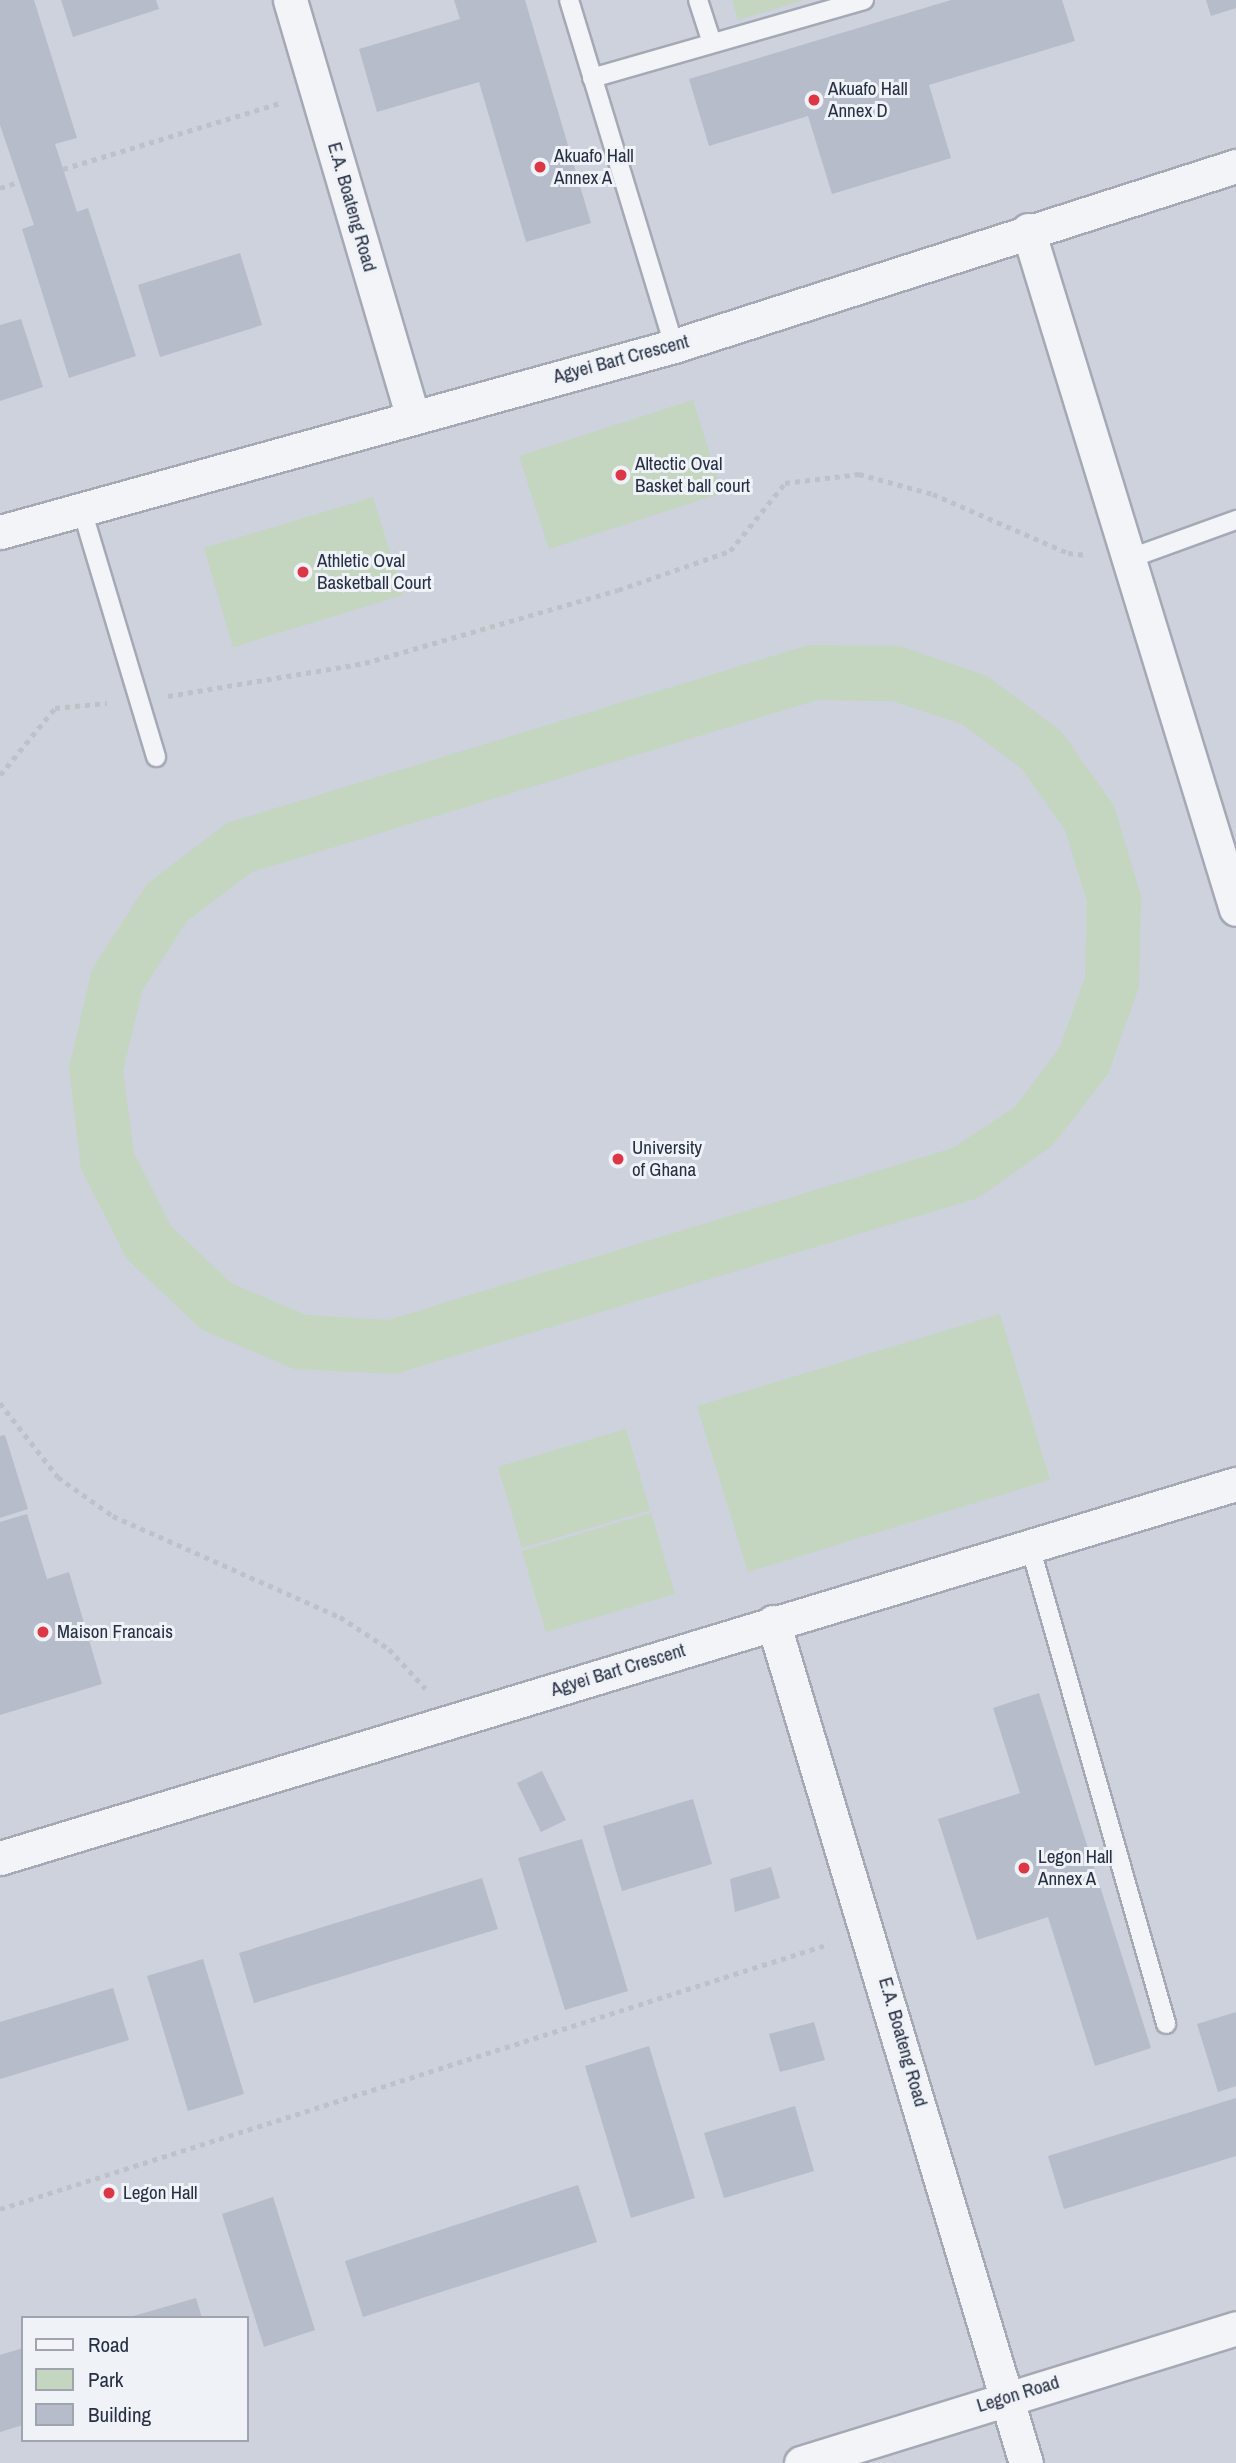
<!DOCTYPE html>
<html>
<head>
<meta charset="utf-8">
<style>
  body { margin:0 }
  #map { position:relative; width:1236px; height:2463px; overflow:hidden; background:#dfe3ea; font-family:"Archivo Narrow",sans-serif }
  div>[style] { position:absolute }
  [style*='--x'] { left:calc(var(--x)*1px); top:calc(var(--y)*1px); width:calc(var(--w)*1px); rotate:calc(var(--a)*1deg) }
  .built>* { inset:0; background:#cdd2dd }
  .green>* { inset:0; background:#c4d5c0 }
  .building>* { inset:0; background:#b6bcc9 }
  .path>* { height:4.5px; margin-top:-2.25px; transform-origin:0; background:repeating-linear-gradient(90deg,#bec1c9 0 5px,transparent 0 10px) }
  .roads { filter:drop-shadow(2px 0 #a4a9b5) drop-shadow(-2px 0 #a4a9b5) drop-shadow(0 2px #a4a9b5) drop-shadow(0 -2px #a4a9b5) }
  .lane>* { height:18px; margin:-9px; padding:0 9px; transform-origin:9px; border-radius:9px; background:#f3f4f8 }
  .street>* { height:33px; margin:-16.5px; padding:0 16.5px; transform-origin:16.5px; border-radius:16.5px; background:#f3f4f8 }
  .dots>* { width:19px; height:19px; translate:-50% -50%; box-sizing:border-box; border:4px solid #eff2f7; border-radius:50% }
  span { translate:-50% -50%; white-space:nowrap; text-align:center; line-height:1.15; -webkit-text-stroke:6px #eff2f7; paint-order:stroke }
  .poi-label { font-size:19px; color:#262f44 }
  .left { translate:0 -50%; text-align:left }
  .street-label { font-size:19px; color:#262f44 }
  .legend { position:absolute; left:21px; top:2316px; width:228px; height:126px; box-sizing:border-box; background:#eff2f7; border:2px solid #9fa4af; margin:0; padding:9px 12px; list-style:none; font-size:21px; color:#262f44 }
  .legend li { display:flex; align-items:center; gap:14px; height:35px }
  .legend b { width:35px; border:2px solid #9fa4af }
</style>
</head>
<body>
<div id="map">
  <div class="built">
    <i style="clip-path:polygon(evenodd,0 0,1236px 0,1236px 2463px,0 2463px,0 0,23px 2318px,247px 2318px,247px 2440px,23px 2440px,23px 2318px)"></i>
  </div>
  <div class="green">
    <i style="clip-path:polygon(732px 0,804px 0,738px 20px)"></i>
    <i style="clip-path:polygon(693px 400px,722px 493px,549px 549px,519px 456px)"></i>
    <i style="clip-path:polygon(373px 497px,403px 595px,233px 647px,204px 548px)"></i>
    <i style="clip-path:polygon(evenodd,809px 645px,900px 646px,987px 676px,1061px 731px,1114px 806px,1141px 895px,1139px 987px,1108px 1074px,1052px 1146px,978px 1198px,395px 1374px,294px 1369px,201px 1329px,127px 1259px,81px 1169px,69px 1068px,92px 969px,147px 884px,227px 823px,809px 645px,817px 700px,892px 701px,962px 724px,1022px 769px,1065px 830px,1087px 902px,1085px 977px,1060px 1047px,1015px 1107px,953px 1148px,388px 1320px,306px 1315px,231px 1283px,171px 1226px,134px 1153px,123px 1071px,142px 991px,187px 921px,252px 872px,817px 700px)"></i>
    <i style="clip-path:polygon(1000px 1314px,1050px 1480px,748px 1572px,697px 1406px)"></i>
    <i style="clip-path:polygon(626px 1429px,650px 1510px,522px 1548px,498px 1467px)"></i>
    <i style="clip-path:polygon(651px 1513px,675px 1594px,546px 1632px,522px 1551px)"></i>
  </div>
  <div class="building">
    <i style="clip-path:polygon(0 0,34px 0,77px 138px,55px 144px,77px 212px,88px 208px,136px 356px,69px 378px,22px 229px,34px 225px,0 125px)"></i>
    <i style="clip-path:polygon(61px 0,156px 0,159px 9px,73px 37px)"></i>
    <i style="clip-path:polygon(454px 0,525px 0,591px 223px,526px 242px,479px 82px,377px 112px,359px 49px,460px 19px)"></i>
    <i style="clip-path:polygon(951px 0,1062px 0,1075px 41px,929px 85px,951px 158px,832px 194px,808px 116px,709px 146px,689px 79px)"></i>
    <i style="clip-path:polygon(1206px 0,1236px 0,1236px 8px,1211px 16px)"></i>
    <i style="clip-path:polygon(240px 253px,262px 325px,160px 357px,138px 285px)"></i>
    <i style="clip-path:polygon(21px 319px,43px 387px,0 401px,0 325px)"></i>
    <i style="clip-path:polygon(5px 1435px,28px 1509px,0 1518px,0 1436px)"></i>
    <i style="clip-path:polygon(27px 1514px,47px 1579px,69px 1572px,102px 1684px,0 1715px,0 1522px)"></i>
    <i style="clip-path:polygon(1039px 1693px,1151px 2048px,1095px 2066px,1048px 1917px,977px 1940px,938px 1819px,1020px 1793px,993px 1708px)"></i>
    <i style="clip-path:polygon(542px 1771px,566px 1820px,541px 1832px,517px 1783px)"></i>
    <i style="clip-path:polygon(693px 1799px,712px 1864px,622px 1891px,603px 1826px)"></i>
    <i style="clip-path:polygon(582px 1839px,628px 1991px,565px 2010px,518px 1858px)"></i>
    <i style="clip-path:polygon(771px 1867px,780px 1898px,735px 1912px,730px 1879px)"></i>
    <i style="clip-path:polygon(482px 1878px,498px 1929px,254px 2003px,239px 1953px)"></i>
    <i style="clip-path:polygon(203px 1959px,244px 2094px,188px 2111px,147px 1976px)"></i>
    <i style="clip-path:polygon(113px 1988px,129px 2040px,0 2079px,0 2022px)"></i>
    <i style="clip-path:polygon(1236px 2012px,1236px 2086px,1218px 2092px,1197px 2024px)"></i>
    <i style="clip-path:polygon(814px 2022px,825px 2060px,780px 2072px,769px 2034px)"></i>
    <i style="clip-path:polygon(649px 2046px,695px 2198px,631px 2218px,585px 2066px)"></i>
    <i style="clip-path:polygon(1236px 2098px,1236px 2156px,1064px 2209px,1048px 2156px)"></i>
    <i style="clip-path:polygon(795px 2106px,814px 2171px,724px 2198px,704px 2133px)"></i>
    <i style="clip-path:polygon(578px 2185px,597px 2242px,363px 2317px,345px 2261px)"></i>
    <i style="clip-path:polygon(273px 2197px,315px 2330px,264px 2347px,222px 2214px)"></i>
    <i style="clip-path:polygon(196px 2298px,202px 2318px,130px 2318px,130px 2317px)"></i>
    <i style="clip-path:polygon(23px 2348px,23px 2425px,0 2432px,0 2355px)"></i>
  </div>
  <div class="path">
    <i style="--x:63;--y:169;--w:227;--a:-16.9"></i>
    <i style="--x:0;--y:188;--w:19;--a:-18"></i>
    <i style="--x:168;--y:696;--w:200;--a:-9.5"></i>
    <i style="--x:365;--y:663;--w:263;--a:-16.1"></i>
    <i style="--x:618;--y:590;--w:119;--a:-19.2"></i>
    <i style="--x:730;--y:551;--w:87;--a:-51"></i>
    <i style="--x:785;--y:483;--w:75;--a:-6.9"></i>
    <i style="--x:859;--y:474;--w:77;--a:15.1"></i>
    <i style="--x:933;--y:494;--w:147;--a:23.6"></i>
    <i style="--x:1068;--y:553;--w:20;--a:6"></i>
    <i style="--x:0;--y:775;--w:87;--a:-50.6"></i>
    <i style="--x:55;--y:708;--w:52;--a:-5.5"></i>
    <i style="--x:0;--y:1403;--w:94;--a:51.9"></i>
    <i style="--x:58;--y:1477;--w:67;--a:35.3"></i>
    <i style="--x:113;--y:1516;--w:248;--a:24"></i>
    <i style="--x:340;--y:1617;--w:59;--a:33.1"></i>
    <i style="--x:389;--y:1649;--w:54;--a:47.2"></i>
    <i style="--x:0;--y:2209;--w:870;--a:-17.73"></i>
  </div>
  <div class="roads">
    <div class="lane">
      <i style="--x:569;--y:0;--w:362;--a:73.1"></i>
      <i style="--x:698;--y:0;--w:45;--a:72"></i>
      <i style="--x:592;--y:78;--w:283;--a:-16"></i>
      <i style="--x:82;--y:510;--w:258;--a:73.3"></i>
      <i style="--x:1131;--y:558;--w:112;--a:-19.9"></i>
      <i style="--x:1030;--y:1546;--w:497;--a:74.1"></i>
    </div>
    <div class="street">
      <i style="--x:290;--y:0;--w:432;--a:73.6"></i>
      <i style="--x:1028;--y:230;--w:710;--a:72.97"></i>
      <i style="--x:0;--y:532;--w:699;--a:-15.43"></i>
      <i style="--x:674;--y:346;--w:590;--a:-17.76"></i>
      <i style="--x:773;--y:1622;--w:878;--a:73.26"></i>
      <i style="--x:0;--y:1858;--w:1291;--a:-16.84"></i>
      <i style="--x:801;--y:2463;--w:455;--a:-17.2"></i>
    </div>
  </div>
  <div class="dots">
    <i style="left:814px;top:100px;background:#dd3645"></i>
    <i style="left:540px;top:167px;background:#dd3645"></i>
    <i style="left:621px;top:475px;background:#dd3645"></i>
    <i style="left:303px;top:572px;background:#dd3645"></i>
    <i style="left:618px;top:1159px;background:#dd3645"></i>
    <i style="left:43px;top:1632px;background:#dd3645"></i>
    <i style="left:1024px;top:1868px;background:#dd3645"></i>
    <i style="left:109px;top:2193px;background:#dd3645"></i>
  </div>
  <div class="poi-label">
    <span class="left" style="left:828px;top:100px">Akuafo Hall<br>Annex D</span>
    <span class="left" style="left:554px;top:167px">Akuafo Hall<br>Annex A</span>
    <span class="left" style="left:635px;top:475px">Altectic Oval<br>Basket ball court</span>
    <span class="left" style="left:317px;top:572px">Athletic Oval<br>Basketball Court</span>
    <span class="left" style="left:632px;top:1159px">University<br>of Ghana</span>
    <span class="left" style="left:57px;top:1632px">Maison Francais</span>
    <span class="left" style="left:1038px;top:1868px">Legon Hall<br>Annex A</span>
    <span class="left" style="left:123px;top:2193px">Legon Hall</span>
  </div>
  <div class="street-label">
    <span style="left:352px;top:207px;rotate:74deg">E.A. Boateng Road</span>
    <span style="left:621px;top:359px;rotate:-15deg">Agyei Bart Crescent</span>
    <span style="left:618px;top:1670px;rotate:-17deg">Agyei Bart Crescent</span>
    <span style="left:903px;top:2042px;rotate:74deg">E.A. Boateng Road</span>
    <span style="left:1018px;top:2394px;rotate:-17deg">Legon Road</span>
  </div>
  <ul class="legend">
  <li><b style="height:9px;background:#f3f4f8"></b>Road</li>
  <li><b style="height:19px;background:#c4d5c0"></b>Park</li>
  <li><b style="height:19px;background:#b6bcc9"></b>Building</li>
  </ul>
</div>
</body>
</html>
